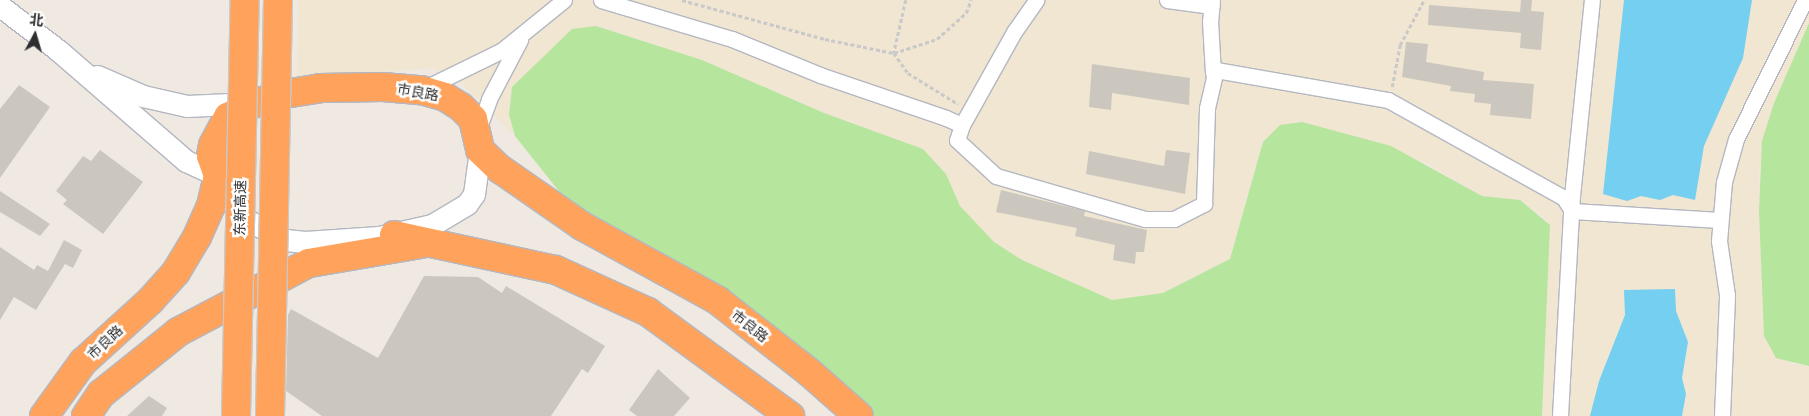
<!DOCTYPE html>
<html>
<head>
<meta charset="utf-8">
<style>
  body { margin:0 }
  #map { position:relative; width:1809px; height:416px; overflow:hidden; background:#efe9e1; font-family:"Archivo Narrow","Noto Sans SC",sans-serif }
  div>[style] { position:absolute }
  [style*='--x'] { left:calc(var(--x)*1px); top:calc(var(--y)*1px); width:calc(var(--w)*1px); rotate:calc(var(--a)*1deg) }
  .education>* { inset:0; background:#f0e6d1 }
  .green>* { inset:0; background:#b6e59e }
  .water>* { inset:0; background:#75cff0 }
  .building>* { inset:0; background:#cbc7bf }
  .path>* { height:2.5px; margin-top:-1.25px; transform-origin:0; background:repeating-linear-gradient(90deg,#c9c9c9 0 4px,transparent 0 6.5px) }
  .roads { filter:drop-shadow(1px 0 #b4b7c1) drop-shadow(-1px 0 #b4b7c1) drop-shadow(0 1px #b4b7c1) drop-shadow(0 -1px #b4b7c1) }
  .street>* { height:15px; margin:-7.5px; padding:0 7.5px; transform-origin:7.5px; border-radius:7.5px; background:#fff }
  .secondary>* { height:21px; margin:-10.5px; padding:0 10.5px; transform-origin:10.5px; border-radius:10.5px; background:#fff }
  .highway>* { height:28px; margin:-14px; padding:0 14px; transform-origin:14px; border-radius:14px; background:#ffa35c }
  .bridges { filter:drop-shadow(1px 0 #c9c9c9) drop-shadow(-1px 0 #c9c9c9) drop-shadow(0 1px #c9c9c9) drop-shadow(0 -1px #c9c9c9) }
  .highway-bridge>* { height:28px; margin:-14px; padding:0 14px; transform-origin:14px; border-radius:14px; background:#ffa35c }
  span { translate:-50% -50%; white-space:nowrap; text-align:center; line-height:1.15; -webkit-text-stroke:5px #fff; paint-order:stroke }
  .street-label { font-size:14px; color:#2e2e2e }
  .north { position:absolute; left:10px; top:10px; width:50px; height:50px; -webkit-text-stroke:4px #fff; paint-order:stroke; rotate:6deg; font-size:14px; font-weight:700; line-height:20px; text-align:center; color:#2e2e2e }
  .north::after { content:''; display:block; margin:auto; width:18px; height:22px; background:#2e2e2e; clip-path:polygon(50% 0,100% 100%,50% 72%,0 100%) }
</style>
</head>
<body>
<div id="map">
  <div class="education">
    <i style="clip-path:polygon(298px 0,1809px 0,1809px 23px,1774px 103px,1759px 172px,1759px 211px,1764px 336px,1793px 364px,1809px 366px,1809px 416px,1542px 416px,1550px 225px,1543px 216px,1520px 200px,1482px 196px,1424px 162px,1302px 122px,1263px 142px,1230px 259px,1163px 293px,1112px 300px,1022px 260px,994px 242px,960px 206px,946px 174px,923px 149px,824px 113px,702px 60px,597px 26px,509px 115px,515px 136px,455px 77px,431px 68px,297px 78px)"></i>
  </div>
  <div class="green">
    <i style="clip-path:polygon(1809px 23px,1809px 366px,1776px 358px,1764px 336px,1759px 211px,1762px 141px,1774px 103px)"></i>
    <i style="clip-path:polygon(596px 26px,702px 60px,824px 113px,923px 149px,946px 174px,960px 206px,994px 242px,1022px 260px,1112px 300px,1163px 293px,1230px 259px,1263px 142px,1280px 125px,1302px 122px,1391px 146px,1482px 196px,1520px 200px,1550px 225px,1542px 416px,859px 416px,589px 220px,562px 195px,515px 136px,509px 115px,512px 87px,572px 29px)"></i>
  </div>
  <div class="water">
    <i style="clip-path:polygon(1624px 0,1752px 0,1743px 58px,1704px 146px,1695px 200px,1673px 195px,1660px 200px,1641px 196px,1627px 201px,1603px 194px)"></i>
    <i style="clip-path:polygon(1675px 289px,1676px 311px,1688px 342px,1682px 378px,1686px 394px,1682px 416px,1590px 416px,1599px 381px,1625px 315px,1624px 290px)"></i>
  </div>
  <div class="building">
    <i style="clip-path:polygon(1521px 0,1532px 0,1531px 11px,1544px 12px,1541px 50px,1520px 48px,1521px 33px,1428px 25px,1429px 5px,1520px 12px)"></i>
    <i style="clip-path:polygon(1406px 42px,1428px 44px,1426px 62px,1484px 72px,1483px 80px,1534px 84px,1531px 119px,1490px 115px,1491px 104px,1474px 102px,1475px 94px,1450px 91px,1451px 86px,1402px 77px)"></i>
    <i style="clip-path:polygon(1092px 64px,1190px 78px,1189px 105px,1112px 93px,1111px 110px,1089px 107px)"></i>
    <i style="clip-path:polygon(19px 85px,50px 107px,0 178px,0 109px)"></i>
    <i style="clip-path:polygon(100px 150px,143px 182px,103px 234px,63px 204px,67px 200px,56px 191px,83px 156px,91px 161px)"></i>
    <i style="clip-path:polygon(1166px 150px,1190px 153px,1185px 194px,1086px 174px,1089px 151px,1164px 166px)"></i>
    <i style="clip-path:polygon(1001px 190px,1085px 211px,1084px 216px,1147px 230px,1144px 252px,1136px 252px,1135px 264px,1113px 260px,1115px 245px,1075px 236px,1077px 228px,996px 212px)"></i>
    <i style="clip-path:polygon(0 191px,50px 224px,40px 236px,0 212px)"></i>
    <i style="clip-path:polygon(64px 240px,82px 250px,73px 268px,65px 264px,36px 310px,14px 297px,0 320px,0 247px,34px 270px,37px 265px,48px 271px)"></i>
    <i style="clip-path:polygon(424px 276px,478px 277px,502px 293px,506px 286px,605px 346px,588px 373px,582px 369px,551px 416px,322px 416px,286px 391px,288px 315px,291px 309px,378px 358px)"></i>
    <i style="clip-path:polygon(658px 369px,690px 398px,674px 416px,637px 416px,629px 410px)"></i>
    <i style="clip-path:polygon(149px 396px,167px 408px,162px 416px,127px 416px)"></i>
  </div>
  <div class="path">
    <i style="--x:682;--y:0;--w:148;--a:15.3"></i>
    <i style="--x:825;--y:39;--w:70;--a:11.5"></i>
    <i style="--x:894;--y:53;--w:45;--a:-18"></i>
    <i style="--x:937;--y:39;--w:39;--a:-42"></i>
    <i style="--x:966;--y:13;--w:14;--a:-69"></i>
    <i style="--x:906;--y:0;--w:54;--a:102.8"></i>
    <i style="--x:894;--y:53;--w:24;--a:55"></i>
    <i style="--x:908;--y:73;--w:59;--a:31.8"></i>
    <i style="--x:1392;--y:87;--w:43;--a:-79.2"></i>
    <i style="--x:1400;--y:45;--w:51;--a:-61.9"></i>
  </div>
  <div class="roads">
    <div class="street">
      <i style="--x:601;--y:0;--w:137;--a:16.6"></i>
      <i style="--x:732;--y:39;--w:95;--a:22.2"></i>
      <i style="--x:820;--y:75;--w:133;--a:18.8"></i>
      <i style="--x:946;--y:118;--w:17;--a:24"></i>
      <i style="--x:962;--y:125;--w:16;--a:108"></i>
      <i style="--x:957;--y:140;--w:53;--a:42.7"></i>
      <i style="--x:996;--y:176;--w:155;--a:16.1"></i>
      <i style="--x:1145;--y:219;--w:29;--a:0"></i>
      <i style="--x:1174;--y:219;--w:34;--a:-27"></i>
      <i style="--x:1204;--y:204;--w:96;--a:-88.2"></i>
      <i style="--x:1207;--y:108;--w:39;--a:-77"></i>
      <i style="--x:1216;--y:70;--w:175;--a:9.9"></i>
      <i style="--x:1388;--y:100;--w:201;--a:29.1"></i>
      <i style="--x:1564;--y:198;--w:15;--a:58"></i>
      <i style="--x:1572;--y:211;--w:148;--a:3.5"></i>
      <i style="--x:1167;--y:0;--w:45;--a:7.6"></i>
      <i style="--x:1212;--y:0;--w:21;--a:95"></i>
      <i style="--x:1210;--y:21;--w:52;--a:86.7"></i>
      <i style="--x:423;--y:89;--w:87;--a:-26"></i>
      <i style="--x:501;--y:51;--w:81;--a:-39"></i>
      <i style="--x:962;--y:125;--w:107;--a:-60.8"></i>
      <i style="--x:1014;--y:32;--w:39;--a:-55"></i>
      <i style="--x:478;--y:130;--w:33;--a:-70"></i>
      <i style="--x:489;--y:99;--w:67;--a:-62.3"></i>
      <i style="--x:1560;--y:416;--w:220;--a:-86.9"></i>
      <i style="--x:1572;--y:196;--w:197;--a:-84.2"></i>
      <i style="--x:1722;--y:416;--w:121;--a:-87.6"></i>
      <i style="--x:1727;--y:295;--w:55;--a:-98.4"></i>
      <i style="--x:1719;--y:241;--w:59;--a:-85.2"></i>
      <i style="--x:1724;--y:182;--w:45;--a:-74.4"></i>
      <i style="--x:1736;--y:139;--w:155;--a:-63.6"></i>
    </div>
    <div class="secondary">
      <i style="--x:0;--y:6;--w:74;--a:37.3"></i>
      <i style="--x:59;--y:51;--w:168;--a:40.9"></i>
      <i style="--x:186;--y:161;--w:35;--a:25"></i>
      <i style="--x:218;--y:176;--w:27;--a:63"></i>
      <i style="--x:230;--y:200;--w:26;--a:50"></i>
      <i style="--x:247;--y:220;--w:44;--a:27.1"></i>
      <i style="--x:286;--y:240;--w:19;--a:6"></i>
      <i style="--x:305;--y:242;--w:74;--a:-3.9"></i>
      <i style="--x:379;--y:237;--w:54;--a:-12.8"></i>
      <i style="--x:432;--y:225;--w:41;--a:-31"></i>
      <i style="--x:467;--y:204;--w:12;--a:-55"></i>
      <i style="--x:474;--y:194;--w:44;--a:-82.2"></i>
      <i style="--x:97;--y:76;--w:50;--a:23.5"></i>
      <i style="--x:143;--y:96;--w:45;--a:12.8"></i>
      <i style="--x:187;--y:106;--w:64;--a:-2.7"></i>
    </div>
    <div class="highway">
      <i style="--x:394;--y:235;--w:166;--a:12.2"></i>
      <i style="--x:556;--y:270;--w:101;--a:24.5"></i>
      <i style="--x:648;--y:312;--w:176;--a:36.2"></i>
      <i style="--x:44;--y:416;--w:67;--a:-54.2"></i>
      <i style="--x:83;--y:362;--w:91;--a:-42.3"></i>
      <i style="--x:150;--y:301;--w:39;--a:-48"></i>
      <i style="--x:176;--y:272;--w:41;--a:-59"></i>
      <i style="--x:197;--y:237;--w:34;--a:-66"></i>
      <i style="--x:211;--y:206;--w:31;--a:-77"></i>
      <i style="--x:218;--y:176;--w:21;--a:-109"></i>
      <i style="--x:211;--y:156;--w:11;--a:-80"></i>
      <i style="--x:213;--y:145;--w:32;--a:-62"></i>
      <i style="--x:228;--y:117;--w:25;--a:-29"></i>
      <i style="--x:250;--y:105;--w:36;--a:-18"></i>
      <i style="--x:284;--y:94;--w:36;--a:-9"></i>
      <i style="--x:320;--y:88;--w:63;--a:-0.9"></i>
      <i style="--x:383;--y:87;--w:38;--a:5"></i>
      <i style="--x:421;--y:90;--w:25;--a:16"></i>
      <i style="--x:445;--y:97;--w:19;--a:32"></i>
      <i style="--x:461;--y:107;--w:17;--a:45"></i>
      <i style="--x:473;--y:119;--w:32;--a:77"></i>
      <i style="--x:480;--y:150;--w:28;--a:44"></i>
      <i style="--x:500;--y:169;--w:100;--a:34.8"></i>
      <i style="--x:582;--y:226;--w:154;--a:28.7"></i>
      <i style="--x:717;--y:300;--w:118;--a:38.1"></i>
      <i style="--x:810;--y:373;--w:65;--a:41.3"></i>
      <i style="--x:86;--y:416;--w:27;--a:-56"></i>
      <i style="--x:101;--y:394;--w:99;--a:-38.8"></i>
      <i style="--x:178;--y:332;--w:148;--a:-27.8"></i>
      <i style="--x:309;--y:263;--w:113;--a:-9.7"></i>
    </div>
  </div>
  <div class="bridges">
    <div class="highway-bridge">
      <i style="--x:236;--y:416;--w:416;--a:-88.8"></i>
      <i style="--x:270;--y:416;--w:416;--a:-88.9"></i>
    </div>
  </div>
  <div class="street-label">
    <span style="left:418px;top:92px;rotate:10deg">市良路</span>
    <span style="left:240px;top:208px;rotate:-89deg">东新高速</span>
    <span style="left:750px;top:326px;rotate:38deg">市良路</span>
    <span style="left:105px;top:342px;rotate:-43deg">市良路</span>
  </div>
  <div class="north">北</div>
</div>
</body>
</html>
